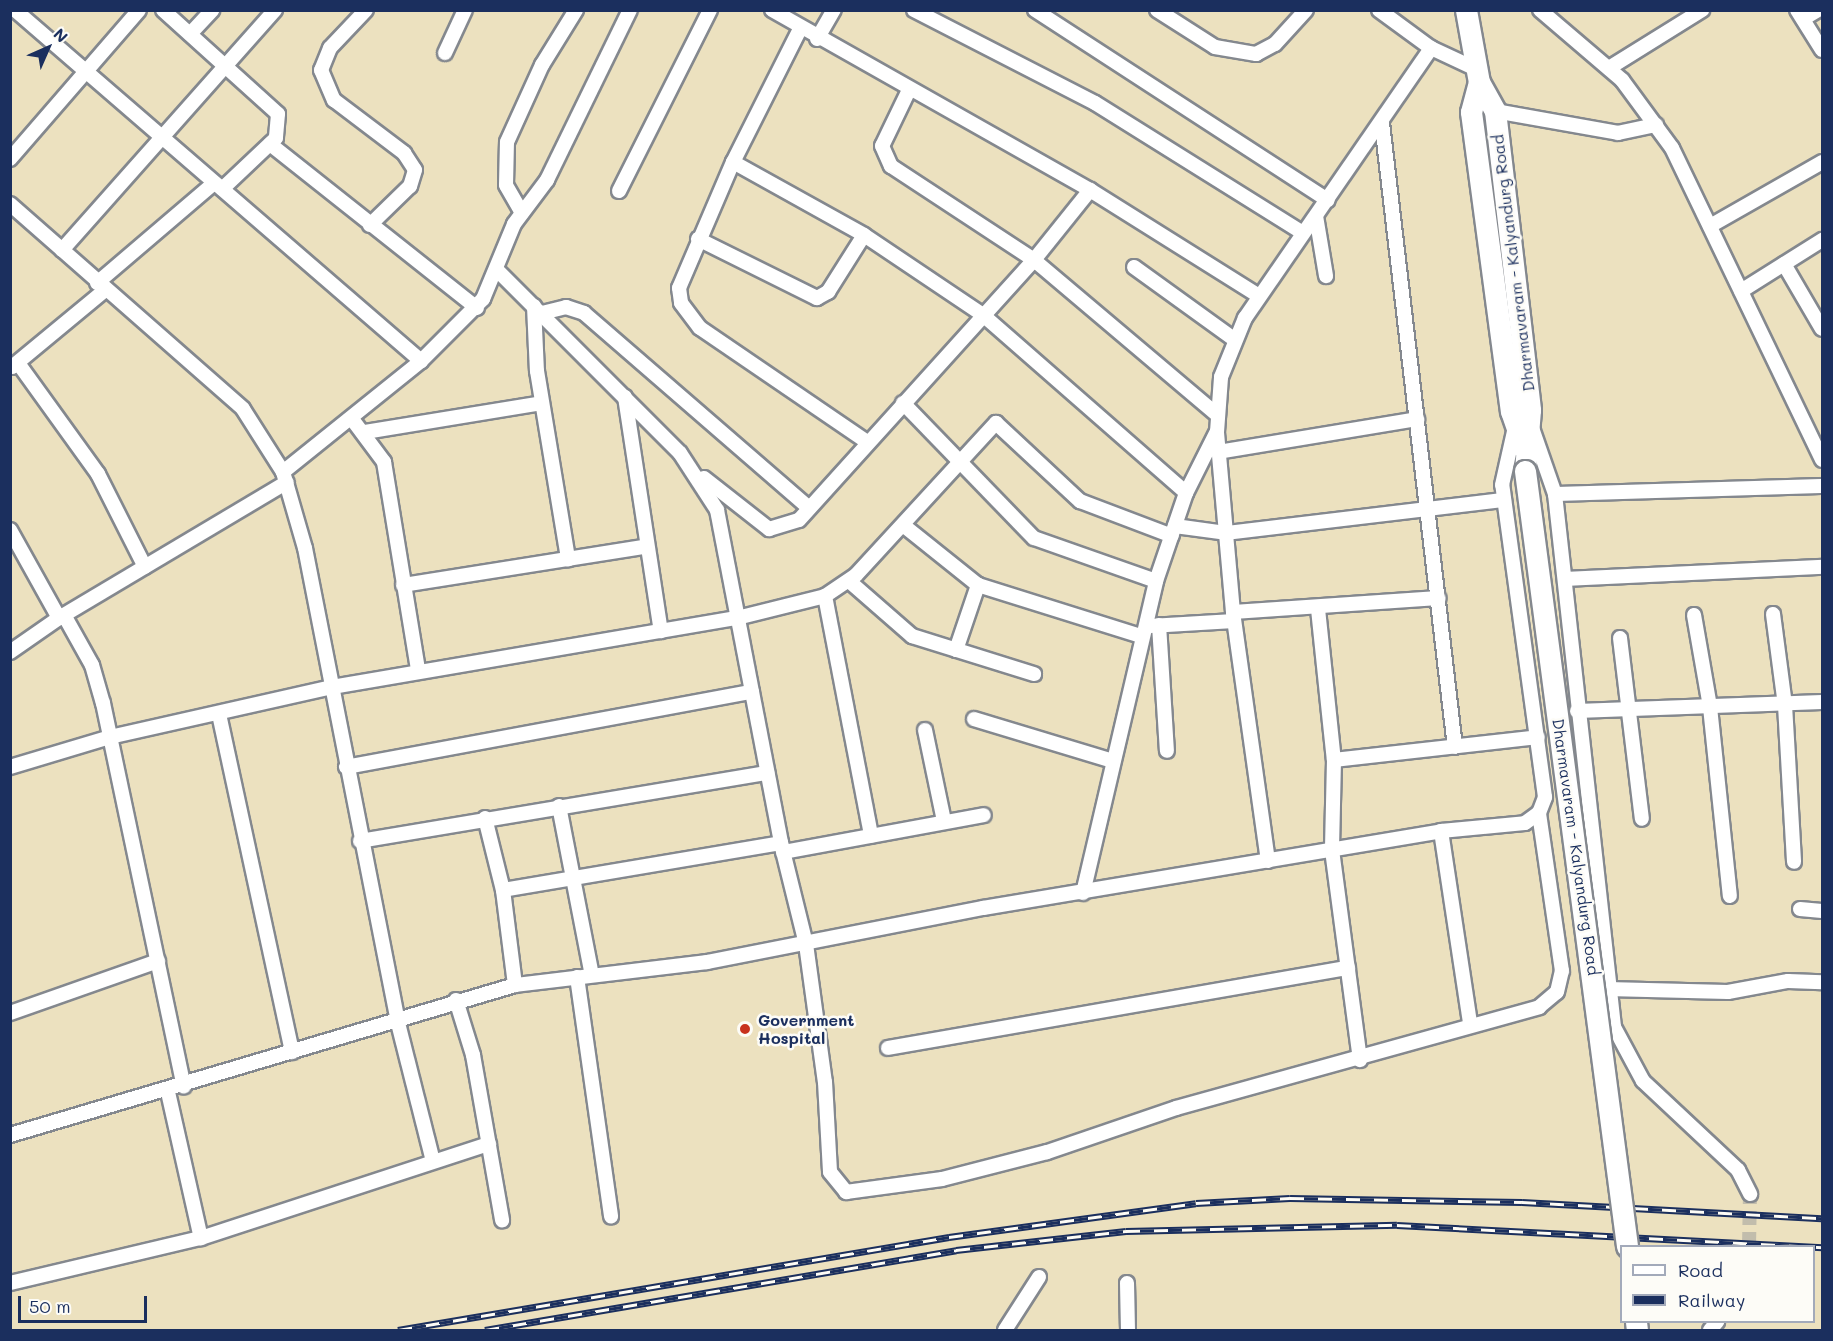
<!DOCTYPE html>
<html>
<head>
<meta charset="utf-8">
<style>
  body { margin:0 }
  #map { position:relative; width:1833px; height:1341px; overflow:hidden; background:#ece1bf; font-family:Mali,sans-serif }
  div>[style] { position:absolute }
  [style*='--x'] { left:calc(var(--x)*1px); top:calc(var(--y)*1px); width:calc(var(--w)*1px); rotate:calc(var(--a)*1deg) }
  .minor-tunnel>* { height:14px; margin-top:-7px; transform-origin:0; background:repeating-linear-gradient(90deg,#c2bdac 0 14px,transparent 0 21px) }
  .roads { filter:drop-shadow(2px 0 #84888e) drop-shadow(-2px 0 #84888e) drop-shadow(0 2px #84888e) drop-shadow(0 -2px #84888e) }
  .minor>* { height:14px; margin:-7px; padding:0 7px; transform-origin:7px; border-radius:7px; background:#fff }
  .primary>* { height:21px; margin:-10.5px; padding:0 10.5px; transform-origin:10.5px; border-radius:10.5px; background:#fff }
  .rail>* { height:7px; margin-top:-3.5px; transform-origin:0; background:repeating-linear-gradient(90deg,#fdfcf7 0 14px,#1b2f5e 0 28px); box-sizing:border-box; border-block:2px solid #1b2f5e }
  .bridges { filter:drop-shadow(2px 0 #84888e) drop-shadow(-2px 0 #84888e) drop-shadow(0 2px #84888e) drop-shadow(0 -2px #84888e) }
  .primary-bridge>* { height:21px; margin:-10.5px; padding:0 10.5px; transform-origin:10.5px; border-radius:10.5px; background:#fff }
  .dots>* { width:16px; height:16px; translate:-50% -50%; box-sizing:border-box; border:3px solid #fdfcf7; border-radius:50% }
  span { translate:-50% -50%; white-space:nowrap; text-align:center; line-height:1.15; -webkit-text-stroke:5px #fdfcf7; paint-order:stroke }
  .street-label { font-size:16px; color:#1b2f5e }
  .poi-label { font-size:16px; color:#1b2f5e; font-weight:700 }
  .left { translate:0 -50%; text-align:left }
  .frame { position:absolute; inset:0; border:12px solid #1b2f5e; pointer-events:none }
  .legend { position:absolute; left:1620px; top:1245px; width:195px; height:78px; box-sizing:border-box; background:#fdfcf7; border:2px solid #a3aaba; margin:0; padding:8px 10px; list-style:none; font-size:18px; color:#1b2f5e }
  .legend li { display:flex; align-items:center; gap:12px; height:30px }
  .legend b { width:30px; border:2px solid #a3aaba }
  .north { position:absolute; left:18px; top:18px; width:60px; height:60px; -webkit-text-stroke:4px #fdfcf7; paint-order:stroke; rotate:45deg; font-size:16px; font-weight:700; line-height:24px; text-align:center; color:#1b2f5e }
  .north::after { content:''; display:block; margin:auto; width:21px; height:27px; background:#1b2f5e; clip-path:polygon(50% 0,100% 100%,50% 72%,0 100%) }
  .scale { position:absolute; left:18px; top:1296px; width:129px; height:27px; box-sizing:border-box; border:3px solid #1b2f5e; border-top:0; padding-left:8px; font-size:18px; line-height:21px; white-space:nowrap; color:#1b2f5e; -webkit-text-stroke:4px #fdfcf7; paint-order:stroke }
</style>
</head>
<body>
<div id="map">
  <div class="minor-tunnel">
    <i style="--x:1749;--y:1246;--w:52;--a:-88.9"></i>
  </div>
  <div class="roads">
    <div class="minor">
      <i style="--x:15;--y:10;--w:537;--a:40.84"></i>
      <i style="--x:163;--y:10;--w:155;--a:42.1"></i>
      <i style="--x:278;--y:114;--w:24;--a:95"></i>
      <i style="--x:276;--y:138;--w:74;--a:136.6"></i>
      <i style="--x:366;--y:10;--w:52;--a:133.5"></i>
      <i style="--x:330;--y:48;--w:24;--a:112"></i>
      <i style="--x:321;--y:70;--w:33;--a:67"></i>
      <i style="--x:334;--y:100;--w:88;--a:37.1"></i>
      <i style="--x:404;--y:153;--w:20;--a:57"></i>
      <i style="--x:415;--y:170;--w:17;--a:107"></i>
      <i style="--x:410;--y:186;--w:56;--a:135.7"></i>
      <i style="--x:772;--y:10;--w:365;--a:29.5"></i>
      <i style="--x:1090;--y:190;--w:199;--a:32.1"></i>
      <i style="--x:914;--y:10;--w:203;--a:27.2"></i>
      <i style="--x:1095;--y:103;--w:245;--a:32"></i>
      <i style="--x:1035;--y:10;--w:349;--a:33"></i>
      <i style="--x:1157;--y:10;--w:69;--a:32.5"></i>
      <i style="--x:1215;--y:47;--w:42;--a:9.7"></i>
      <i style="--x:1256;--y:54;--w:21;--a:-28"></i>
      <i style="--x:1275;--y:44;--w:46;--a:-47.6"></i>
      <i style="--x:1379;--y:10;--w:64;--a:36.2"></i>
      <i style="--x:1431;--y:48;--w:50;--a:25"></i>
      <i style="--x:1540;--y:10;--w:108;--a:40.5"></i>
      <i style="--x:1622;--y:80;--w:84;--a:53.7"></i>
      <i style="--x:1672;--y:148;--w:346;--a:64.3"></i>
      <i style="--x:1797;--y:10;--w:47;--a:58"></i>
      <i style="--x:1803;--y:19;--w:17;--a:-31"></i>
      <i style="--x:800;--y:29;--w:149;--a:116.7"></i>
      <i style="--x:733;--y:162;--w:137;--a:113.2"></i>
      <i style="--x:679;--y:288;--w:15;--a:82"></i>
      <i style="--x:681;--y:303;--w:31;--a:53"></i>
      <i style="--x:700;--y:328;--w:202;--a:34.3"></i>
      <i style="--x:190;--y:34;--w:33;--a:-47"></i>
      <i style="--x:817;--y:39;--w:34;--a:-60"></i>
      <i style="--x:445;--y:53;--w:47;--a:-65.1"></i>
      <i style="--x:1609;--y:68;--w:110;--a:-31.9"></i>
      <i style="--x:909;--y:90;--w:62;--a:115.7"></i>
      <i style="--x:882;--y:146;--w:22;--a:66"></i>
      <i style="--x:891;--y:166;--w:171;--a:33.3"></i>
      <i style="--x:1034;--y:260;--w:238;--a:40.2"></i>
      <i style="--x:1495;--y:111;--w:125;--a:10.1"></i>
      <i style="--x:1618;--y:133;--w:39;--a:-12"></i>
      <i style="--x:1382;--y:123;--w:628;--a:83.33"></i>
      <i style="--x:270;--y:144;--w:264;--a:38.4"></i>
      <i style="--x:10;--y:159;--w:197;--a:-49.1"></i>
      <i style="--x:733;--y:162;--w:150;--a:29.1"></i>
      <i style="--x:864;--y:235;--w:143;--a:33.9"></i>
      <i style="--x:983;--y:315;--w:270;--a:41.2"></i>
      <i style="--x:619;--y:191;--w:203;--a:-63.3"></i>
      <i style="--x:10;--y:204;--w:310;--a:41.3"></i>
      <i style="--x:243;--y:409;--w:75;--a:57.6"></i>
      <i style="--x:283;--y:472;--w:79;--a:73.9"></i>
      <i style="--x:305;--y:548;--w:480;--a:78.9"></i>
      <i style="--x:397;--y:1019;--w:146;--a:75.8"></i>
      <i style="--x:522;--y:213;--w:32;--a:-120"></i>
      <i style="--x:506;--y:185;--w:43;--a:-88.7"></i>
      <i style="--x:507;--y:142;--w:85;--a:-65.6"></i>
      <i style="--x:542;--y:65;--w:65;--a:-58.3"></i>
      <i style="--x:1316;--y:216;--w:61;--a:80.5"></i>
      <i style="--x:1710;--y:226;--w:129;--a:-29.7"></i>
      <i style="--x:698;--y:239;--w:133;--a:26.4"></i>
      <i style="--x:817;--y:298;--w:13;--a:-29"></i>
      <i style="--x:828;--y:292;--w:67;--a:-57.7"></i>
      <i style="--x:62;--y:250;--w:321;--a:-48.4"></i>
      <i style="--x:1784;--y:264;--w:75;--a:59.7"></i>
      <i style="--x:1134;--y:267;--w:123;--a:35.8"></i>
      <i style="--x:498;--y:271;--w:257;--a:45"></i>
      <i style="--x:680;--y:453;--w:68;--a:57"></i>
      <i style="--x:717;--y:510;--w:339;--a:79.1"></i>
      <i style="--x:781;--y:843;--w:104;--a:76.1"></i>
      <i style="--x:806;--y:944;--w:139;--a:82.2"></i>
      <i style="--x:825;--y:1082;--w:90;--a:86.8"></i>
      <i style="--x:830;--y:1172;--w:26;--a:51"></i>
      <i style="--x:846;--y:1192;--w:97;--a:-7.7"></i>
      <i style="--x:942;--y:1179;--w:108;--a:-14.4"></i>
      <i style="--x:1047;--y:1152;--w:136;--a:-18.8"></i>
      <i style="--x:1176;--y:1108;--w:377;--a:-15.5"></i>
      <i style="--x:1539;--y:1007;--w:23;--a:-40"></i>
      <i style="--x:1557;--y:992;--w:22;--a:-77"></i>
      <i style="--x:1562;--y:971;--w:160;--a:-98.3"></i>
      <i style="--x:97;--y:283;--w:154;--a:-40.5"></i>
      <i style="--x:1741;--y:291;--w:96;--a:-32.2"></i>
      <i style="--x:534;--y:306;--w:65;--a:87.4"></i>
      <i style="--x:537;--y:371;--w:191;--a:80.6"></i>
      <i style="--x:542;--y:313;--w:25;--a:-14"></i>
      <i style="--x:566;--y:307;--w:19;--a:18"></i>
      <i style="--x:584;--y:313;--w:298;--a:40.9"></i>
      <i style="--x:18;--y:363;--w:137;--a:54.2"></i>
      <i style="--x:98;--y:474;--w:104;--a:63.2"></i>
      <i style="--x:12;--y:367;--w:121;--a:-39.6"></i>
      <i style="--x:625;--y:397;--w:237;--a:81.3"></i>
      <i style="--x:903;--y:403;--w:188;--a:45.9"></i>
      <i style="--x:1034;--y:538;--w:129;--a:19.4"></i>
      <i style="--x:352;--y:419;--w:54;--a:53.3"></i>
      <i style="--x:384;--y:462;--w:210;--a:80.7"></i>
      <i style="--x:1532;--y:428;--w:70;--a:70.8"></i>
      <i style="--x:1555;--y:494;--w:536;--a:83.68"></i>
      <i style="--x:1614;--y:1027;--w:61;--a:61.8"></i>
      <i style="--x:1643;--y:1081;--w:130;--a:43.1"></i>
      <i style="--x:1738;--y:1170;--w:27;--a:63"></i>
      <i style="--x:365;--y:432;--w:179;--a:-9.3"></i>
      <i style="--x:1218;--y:452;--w:202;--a:-9.4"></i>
      <i style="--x:283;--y:472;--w:177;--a:-38.8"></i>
      <i style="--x:421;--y:361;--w:88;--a:-45"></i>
      <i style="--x:483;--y:299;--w:81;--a:-67.5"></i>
      <i style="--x:514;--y:224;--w:55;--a:-53.1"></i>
      <i style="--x:547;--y:180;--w:189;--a:-64"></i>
      <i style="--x:704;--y:478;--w:83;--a:38.1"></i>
      <i style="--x:769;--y:529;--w:31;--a:-17"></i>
      <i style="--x:799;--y:520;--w:350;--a:-47.9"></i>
      <i style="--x:1034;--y:260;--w:90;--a:-51.3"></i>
      <i style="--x:1555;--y:494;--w:267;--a:-1.7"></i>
      <i style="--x:903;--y:525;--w:96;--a:38.7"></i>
      <i style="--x:978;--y:585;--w:171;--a:17.4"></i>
      <i style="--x:1175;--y:526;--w:51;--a:7.8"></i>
      <i style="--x:1226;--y:533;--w:280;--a:-6.8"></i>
      <i style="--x:10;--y:530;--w:101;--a:60.9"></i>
      <i style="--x:1566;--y:579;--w:256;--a:-2.7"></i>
      <i style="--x:849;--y:581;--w:84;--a:41.1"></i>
      <i style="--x:912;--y:636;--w:128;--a:17.3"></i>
      <i style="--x:403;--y:585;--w:244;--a:-9"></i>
      <i style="--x:825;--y:596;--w:244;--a:79.1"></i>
      <i style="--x:1318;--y:609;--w:152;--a:84"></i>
      <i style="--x:1334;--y:760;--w:90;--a:91.3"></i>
      <i style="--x:1332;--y:850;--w:212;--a:82.4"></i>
      <i style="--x:1233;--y:612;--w:206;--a:-3.9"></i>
      <i style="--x:1773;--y:614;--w:92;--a:82.5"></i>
      <i style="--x:1785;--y:705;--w:157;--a:86.7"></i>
      <i style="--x:64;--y:615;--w:57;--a:60.8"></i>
      <i style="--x:92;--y:665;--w:40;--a:74"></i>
      <i style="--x:103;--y:703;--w:392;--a:78.1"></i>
      <i style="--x:1694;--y:615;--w:93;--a:80.1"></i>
      <i style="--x:1710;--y:707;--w:190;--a:84"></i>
      <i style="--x:1159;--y:625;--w:126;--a:86.4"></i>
      <i style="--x:1150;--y:626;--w:84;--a:-3.4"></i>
      <i style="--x:1620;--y:638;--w:182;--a:83.1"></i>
      <i style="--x:956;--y:650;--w:69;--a:-71.3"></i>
      <i style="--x:10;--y:652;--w:60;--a:-34.8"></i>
      <i style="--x:59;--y:618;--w:265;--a:-30.8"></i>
      <i style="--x:1577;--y:711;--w:245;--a:-2.1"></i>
      <i style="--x:219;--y:714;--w:346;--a:77.8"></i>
      <i style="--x:974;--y:719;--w:145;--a:16.8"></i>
      <i style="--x:925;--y:730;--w:93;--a:78.2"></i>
      <i style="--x:1334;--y:760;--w:205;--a:-6.4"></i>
      <i style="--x:10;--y:767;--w:104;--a:-16.7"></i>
      <i style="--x:110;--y:737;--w:228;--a:-12.7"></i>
      <i style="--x:332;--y:687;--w:415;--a:-9.7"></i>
      <i style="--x:741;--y:617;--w:87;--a:-14"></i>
      <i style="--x:825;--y:596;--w:37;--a:-34"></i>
      <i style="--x:856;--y:575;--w:207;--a:-47.4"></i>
      <i style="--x:996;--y:423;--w:115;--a:42.9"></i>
      <i style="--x:1080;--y:501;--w:98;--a:20.8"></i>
      <i style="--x:346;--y:767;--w:413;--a:-10.5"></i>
      <i style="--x:559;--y:806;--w:172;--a:79"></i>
      <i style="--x:485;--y:818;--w:74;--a:76"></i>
      <i style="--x:503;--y:890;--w:96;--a:82.8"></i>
      <i style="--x:1441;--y:831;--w:194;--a:81.4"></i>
      <i style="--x:360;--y:841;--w:413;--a:-9.5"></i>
      <i style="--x:783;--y:852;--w:204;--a:-10.4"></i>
      <i style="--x:1268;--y:861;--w:251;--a:-98"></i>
      <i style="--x:1233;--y:612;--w:181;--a:-95.1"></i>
      <i style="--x:1217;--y:432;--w:55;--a:-85.8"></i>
      <i style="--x:1221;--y:377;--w:64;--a:-67.9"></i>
      <i style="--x:1245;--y:318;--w:328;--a:-55.4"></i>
      <i style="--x:503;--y:890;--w:282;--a:-9.6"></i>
      <i style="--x:1083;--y:893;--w:320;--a:-76.8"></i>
      <i style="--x:1156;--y:581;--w:93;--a:-71.2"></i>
      <i style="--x:1186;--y:493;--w:67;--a:-63.4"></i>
      <i style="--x:1800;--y:909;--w:22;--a:5"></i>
      <i style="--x:577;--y:977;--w:242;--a:81.9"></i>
      <i style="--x:1607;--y:989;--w:121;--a:1.4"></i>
      <i style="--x:1728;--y:992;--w:61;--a:-10.4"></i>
      <i style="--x:1788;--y:981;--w:34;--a:2"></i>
      <i style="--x:456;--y:1000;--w:58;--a:72.8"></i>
      <i style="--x:473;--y:1055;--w:168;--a:80"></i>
      <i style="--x:10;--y:1013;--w:157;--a:-19.4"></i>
      <i style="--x:888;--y:1048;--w:467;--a:-9.9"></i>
      <i style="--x:168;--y:1092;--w:150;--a:77.3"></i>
      <i style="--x:10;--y:1135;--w:527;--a:-16.54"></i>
      <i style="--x:515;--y:985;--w:193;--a:-6.8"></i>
      <i style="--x:707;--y:962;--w:281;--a:-11.1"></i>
      <i style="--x:983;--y:908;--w:464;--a:-9.5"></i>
      <i style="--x:1441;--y:831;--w:84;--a:-5.4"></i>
      <i style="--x:1525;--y:823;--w:17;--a:-36"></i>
      <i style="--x:1539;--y:813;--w:17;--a:-69"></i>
      <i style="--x:1545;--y:797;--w:315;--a:-97.8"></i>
      <i style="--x:1502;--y:485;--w:59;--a:-77.4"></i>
      <i style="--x:10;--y:1283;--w:196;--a:-13.3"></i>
      <i style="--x:201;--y:1238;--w:303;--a:-18.1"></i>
      <i style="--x:1127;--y:1283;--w:47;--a:88.8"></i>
      <i style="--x:1005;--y:1330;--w:63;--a:-57.3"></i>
      <i style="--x:1710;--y:1330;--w:11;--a:-49"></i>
    </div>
    <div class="primary">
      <i style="--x:1466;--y:10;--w:73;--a:79.8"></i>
      <i style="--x:1479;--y:82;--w:33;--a:61"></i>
      <i style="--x:1495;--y:111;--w:301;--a:83.3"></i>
      <i style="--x:1530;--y:410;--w:61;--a:94.7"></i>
      <i style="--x:1479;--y:82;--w:31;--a:105"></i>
      <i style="--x:1471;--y:112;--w:302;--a:82.4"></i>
      <i style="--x:1511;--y:411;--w:39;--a:71"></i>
      <i style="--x:1636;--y:1322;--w:8;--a:83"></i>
    </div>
  </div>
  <div class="rail">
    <i style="--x:398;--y:1330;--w:559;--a:-9.58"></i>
    <i style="--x:949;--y:1237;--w:249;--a:-7.8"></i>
    <i style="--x:1196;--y:1203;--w:94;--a:-3"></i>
    <i style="--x:1290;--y:1198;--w:232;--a:1"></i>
    <i style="--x:1522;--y:1202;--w:300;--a:3.1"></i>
    <i style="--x:485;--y:1330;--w:478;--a:-9.6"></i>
    <i style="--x:956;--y:1250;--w:171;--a:-6.4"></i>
    <i style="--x:1126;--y:1231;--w:271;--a:-1.3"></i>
    <i style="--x:1397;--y:1225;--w:426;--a:3"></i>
  </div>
  <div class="bridges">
    <div class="primary-bridge">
      <i style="--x:1525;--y:471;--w:782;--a:82.5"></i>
    </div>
  </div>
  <div class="dots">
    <i style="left:745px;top:1029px;background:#c8321e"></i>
  </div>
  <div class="street-label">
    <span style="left:1513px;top:263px;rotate:-97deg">Dharmavaram - Kalyandurg Road</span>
    <span style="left:1576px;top:847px;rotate:82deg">Dharmavaram - Kalyandurg Road</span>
  </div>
  <div class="poi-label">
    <span class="left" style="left:758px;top:1029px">Government<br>Hospital</span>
  </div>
  <div class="frame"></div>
  <ul class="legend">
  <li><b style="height:8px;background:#fff"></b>Road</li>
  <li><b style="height:8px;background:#1b2f5e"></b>Railway</li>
  </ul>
  <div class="north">N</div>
  <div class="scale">50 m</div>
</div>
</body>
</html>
